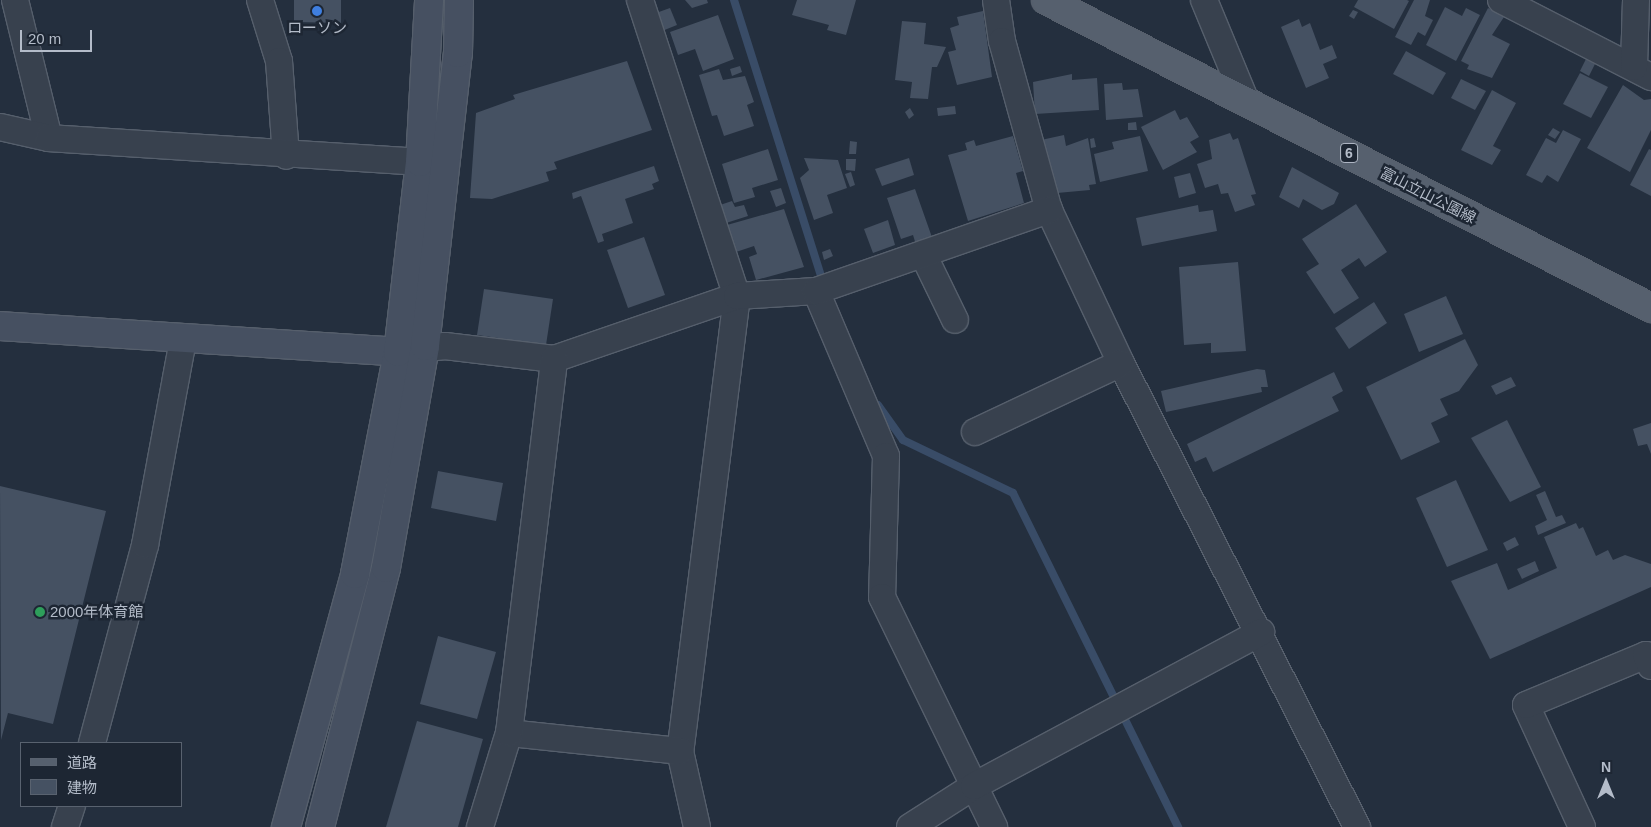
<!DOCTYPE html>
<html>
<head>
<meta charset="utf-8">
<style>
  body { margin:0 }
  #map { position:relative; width:1651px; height:827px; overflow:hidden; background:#242f3e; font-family:Helvetica,"Noto Sans JP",sans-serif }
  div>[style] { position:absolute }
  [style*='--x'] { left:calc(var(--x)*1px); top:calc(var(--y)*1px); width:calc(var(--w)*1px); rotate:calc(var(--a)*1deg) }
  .stream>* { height:8px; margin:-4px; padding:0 4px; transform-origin:4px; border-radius:4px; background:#394c67 }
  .building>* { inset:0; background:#455162 }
  .roads { filter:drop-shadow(1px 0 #565f6c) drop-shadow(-1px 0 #565f6c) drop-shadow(0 1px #565f6c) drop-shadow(0 -1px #565f6c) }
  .street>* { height:26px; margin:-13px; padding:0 13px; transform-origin:13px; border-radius:13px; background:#38414e }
  .secondary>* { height:28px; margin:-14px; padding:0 14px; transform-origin:14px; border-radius:14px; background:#465061 }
  .primary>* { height:28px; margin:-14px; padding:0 14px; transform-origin:14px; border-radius:14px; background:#56606e }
  .dots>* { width:14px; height:14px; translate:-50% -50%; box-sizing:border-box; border:2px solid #1d2633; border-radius:50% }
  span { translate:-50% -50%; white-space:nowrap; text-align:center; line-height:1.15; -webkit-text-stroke:5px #1d2633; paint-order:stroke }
  .shield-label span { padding:1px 4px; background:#1d2633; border:1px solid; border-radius:4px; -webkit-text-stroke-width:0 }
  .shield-label { font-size:14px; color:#b4bcc9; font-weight:700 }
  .poi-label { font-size:15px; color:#b4bcc9 }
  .left { translate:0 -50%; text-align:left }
  .street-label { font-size:15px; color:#b4bcc9 }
  .legend { position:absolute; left:20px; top:742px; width:162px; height:65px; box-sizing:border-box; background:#1d2633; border:1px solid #59626f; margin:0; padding:6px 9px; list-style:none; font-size:15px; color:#b4bcc9 }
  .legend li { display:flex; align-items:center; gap:10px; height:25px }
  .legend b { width:25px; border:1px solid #59626f }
  .north { position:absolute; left:1581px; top:757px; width:50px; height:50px; -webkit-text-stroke:4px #1d2633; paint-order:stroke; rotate:0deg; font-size:14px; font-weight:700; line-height:20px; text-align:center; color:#b4bcc9 }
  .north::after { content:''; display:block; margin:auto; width:18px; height:22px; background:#b4bcc9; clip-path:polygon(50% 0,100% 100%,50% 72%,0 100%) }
  .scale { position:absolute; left:20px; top:30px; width:72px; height:22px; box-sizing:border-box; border:2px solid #b4bcc9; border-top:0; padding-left:6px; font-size:15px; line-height:18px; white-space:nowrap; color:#b4bcc9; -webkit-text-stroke:4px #1d2633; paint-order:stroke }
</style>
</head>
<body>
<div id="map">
  <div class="stream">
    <i style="--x:734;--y:0;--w:299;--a:72.5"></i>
    <i style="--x:878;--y:405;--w:43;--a:54.5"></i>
    <i style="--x:903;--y:440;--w:122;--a:25.7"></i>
    <i style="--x:1013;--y:493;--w:373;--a:63.7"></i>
  </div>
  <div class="building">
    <i style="clip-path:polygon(294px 0,341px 0,341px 23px,294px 22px)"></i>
    <i style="clip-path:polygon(685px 0,707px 0,708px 3px,692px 8px)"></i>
    <i style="clip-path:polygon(797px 0,856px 0,846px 35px,827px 30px,829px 25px,792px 15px)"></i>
    <i style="clip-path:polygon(1358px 0,1407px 0,1409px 1px,1394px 29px,1354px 7px)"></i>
    <i style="clip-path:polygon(1414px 0,1430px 0,1425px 16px,1433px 20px,1425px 36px,1418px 32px,1411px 45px,1395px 37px)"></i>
    <i style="clip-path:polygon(1445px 7px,1462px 16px,1466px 8px,1480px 15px,1456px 61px,1426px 45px)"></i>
    <i style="clip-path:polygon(670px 8px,677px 25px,662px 31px,656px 13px)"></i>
    <i style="clip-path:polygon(1488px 8px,1504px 17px,1492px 35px,1510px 44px,1492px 78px,1467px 69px,1469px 65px,1461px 61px)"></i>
    <i style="clip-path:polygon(1353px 10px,1358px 12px,1354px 19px,1349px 16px)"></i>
    <i style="clip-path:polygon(983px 11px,992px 77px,957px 85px,948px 52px,956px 50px,950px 28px,959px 25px,957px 17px)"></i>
    <i style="clip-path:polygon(718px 15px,734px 59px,703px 71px,695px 49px,678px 55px,670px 32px)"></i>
    <i style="clip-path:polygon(1299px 19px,1302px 27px,1310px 23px,1320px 50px,1332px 45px,1337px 58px,1323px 64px,1329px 78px,1306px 88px,1281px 27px)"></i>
    <i style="clip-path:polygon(902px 21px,926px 23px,924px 44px,946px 47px,937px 67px,932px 67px,928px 99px,910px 98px,912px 82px,895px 80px)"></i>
    <i style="clip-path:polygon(1406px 51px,1446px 73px,1433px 95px,1393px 74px)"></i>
    <i style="clip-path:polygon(1586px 59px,1595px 64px,1589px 76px,1580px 71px)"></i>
    <i style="clip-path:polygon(627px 61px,652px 130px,554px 162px,557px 169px,546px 172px,549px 181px,492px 199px,470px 198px,476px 113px,515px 99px,513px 95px)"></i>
    <i style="clip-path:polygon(740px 66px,742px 72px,732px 76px,730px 69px)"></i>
    <i style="clip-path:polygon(719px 69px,723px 80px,745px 76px,754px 102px,747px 105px,754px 126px,724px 136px,717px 115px,712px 116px,699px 75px)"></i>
    <i style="clip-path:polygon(1580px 73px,1608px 87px,1591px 118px,1563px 104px)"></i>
    <i style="clip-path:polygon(1072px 74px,1072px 80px,1097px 78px,1099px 110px,1035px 114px,1033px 82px)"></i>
    <i style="clip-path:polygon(1461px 79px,1486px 91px,1475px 110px,1451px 98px)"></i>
    <i style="clip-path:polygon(1122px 83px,1123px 90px,1138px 89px,1143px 117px,1106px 120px,1104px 84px)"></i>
    <i style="clip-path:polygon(1623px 85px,1644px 100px,1651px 99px,1651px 130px,1630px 172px,1587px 148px)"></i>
    <i style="clip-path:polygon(1492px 90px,1516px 103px,1493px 146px,1501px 150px,1492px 165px,1461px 150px)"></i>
    <i style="clip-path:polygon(955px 106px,956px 114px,938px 116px,937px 108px)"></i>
    <i style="clip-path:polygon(910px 108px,914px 115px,909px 119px,905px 112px)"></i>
    <i style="clip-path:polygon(1175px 110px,1180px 120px,1187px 117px,1199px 137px,1190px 142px,1197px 152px,1163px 170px,1141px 127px)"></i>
    <i style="clip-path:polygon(1136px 122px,1137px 130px,1128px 130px,1128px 123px)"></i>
    <i style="clip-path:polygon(1553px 128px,1560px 132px,1555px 139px,1548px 135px)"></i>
    <i style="clip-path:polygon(1563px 130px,1581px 139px,1558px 182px,1547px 175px,1542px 183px,1526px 175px,1546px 138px,1556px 143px)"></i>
    <i style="clip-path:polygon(1230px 133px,1233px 140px,1238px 138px,1256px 194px,1251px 195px,1255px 205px,1235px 212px,1228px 193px,1221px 194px,1218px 184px,1205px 188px,1197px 164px,1212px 159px,1209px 140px)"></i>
    <i style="clip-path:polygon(1064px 135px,1066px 146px,1088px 138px,1096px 184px,1089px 185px,1090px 190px,1057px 193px,1041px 140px)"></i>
    <i style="clip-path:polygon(1013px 136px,1023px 171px,1016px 173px,1024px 203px,968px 221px,948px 155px,967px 150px,965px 143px,974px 140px,976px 146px)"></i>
    <i style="clip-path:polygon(1140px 136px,1148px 171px,1100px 182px,1094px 154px,1114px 149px,1112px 142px)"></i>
    <i style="clip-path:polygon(1094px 138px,1096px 147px,1091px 148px,1090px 139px)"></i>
    <i style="clip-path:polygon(850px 141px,857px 142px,856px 154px,849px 154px)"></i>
    <i style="clip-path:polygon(768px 149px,778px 180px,752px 188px,755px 197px,734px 203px,722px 164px)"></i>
    <i style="clip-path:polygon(1649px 149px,1651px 150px,1651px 196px,1630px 185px)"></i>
    <i style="clip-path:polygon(804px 158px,838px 160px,847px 188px,827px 195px,833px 213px,814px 220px,800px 178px,809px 170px)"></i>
    <i style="clip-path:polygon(909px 158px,914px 175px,882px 186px,875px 169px)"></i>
    <i style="clip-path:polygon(846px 159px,856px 159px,855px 171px,846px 170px)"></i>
    <i style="clip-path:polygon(654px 166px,659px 181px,652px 184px,654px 189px,625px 199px,633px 223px,602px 234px,604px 241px,598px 243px,581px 196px,573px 199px,572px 193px)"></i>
    <i style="clip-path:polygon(1292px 167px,1339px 193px,1334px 204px,1322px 210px,1303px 199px,1299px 208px,1279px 197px)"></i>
    <i style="clip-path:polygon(851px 172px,855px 185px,850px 187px,845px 174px)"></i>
    <i style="clip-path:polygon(1190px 173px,1196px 193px,1179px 198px,1174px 177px)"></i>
    <i style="clip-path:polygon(781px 188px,786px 203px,776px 207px,770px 191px)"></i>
    <i style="clip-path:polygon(915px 189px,934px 243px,917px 248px,913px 235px,901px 239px,887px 198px)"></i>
    <i style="clip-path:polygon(732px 201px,735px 207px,744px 205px,748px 216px,726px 223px,720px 205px)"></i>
    <i style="clip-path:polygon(1356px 204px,1387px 252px,1365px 267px,1359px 258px,1341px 270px,1359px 298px,1334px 314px,1306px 272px,1319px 264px,1302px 239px)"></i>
    <i style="clip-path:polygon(1198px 205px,1199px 212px,1213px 210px,1217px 231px,1142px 246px,1136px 218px)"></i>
    <i style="clip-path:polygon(784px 209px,804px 267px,756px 280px,749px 257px,757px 254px,754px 246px,736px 252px,727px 225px)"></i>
    <i style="clip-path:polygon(888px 220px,895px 245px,873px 253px,864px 229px)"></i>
    <i style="clip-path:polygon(644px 237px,665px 295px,628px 308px,607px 250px)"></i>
    <i style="clip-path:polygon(830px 249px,833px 256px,824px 260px,822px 252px)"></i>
    <i style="clip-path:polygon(1238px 262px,1246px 351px,1211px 353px,1211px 343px,1184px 345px,1179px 267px)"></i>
    <i style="clip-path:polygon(484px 289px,553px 299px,546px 345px,477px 335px)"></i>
    <i style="clip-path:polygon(1446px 296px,1463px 334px,1419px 352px,1404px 314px)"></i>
    <i style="clip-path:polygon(1374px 302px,1387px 323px,1349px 349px,1335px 328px)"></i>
    <i style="clip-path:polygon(1465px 339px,1478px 365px,1459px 391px,1440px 399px,1448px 415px,1431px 423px,1440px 442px,1401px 460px,1366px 387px)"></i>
    <i style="clip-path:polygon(1257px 369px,1265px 370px,1268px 387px,1261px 387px,1262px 392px,1166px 412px,1161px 391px)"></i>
    <i style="clip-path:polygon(1334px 372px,1343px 391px,1332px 397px,1339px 411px,1213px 472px,1206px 457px,1195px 462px,1187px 444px)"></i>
    <i style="clip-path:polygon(1511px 377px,1516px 386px,1496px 395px,1491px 386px)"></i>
    <i style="clip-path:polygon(1507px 420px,1541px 487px,1510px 502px,1471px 438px)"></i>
    <i style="clip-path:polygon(1651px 423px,1651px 454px,1647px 444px,1638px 446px,1633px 429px)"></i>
    <i style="clip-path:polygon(438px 471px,503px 483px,496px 521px,431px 508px)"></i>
    <i style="clip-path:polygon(1456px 480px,1488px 550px,1447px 567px,1416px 498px)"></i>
    <i style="clip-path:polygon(0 486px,106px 511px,53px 724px,8px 713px,1px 740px)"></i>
    <i style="clip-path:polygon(1545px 491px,1556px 517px,1562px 515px,1566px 523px,1538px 535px,1535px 526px,1547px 520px,1536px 495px)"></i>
    <i style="clip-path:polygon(1576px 523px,1579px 529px,1583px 527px,1596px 556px,1608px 550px,1613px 560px,1625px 555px,1651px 564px,1651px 587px,1490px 659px,1451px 581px,1497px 563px,1508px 590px,1557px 568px,1544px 537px)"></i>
    <i style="clip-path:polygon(1515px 537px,1519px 545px,1507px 551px,1503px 543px)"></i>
    <i style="clip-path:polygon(1535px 561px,1539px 571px,1522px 579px,1517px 569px)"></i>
    <i style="clip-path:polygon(438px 636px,496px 652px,477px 719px,420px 704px)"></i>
    <i style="clip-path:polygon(417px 721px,483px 739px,458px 827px,386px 827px)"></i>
  </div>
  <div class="roads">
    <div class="street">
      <i style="--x:15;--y:0;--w:142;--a:76.2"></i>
      <i style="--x:260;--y:0;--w:64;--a:72.7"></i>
      <i style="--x:279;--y:61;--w:95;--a:85.8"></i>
      <i style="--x:640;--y:0;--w:311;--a:71.9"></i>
      <i style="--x:737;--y:296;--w:459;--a:97.1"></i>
      <i style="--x:680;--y:751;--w:78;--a:77.4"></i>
      <i style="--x:996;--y:0;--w:41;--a:81.7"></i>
      <i style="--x:1002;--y:41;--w:175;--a:74.5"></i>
      <i style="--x:1049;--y:210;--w:169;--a:64.8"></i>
      <i style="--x:1121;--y:363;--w:521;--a:63.04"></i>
      <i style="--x:1204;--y:0;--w:107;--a:67.5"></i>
      <i style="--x:1501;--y:0;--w:169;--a:27.2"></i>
      <i style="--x:1634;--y:67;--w:67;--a:-88.3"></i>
      <i style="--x:0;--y:127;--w:50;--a:12.7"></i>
      <i style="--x:49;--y:138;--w:372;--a:3.7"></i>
      <i style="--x:923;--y:254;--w:73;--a:64.1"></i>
      <i style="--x:816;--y:291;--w:179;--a:67"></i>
      <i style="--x:886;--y:456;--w:141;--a:91.6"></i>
      <i style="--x:882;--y:597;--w:256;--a:64"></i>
      <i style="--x:403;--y:351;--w:42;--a:-6.8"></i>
      <i style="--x:445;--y:346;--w:110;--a:6.8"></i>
      <i style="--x:554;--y:359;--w:194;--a:-19"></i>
      <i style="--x:737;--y:296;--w:79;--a:-3.6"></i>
      <i style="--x:816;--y:291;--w:247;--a:-19.2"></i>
      <i style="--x:975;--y:432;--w:161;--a:-25.3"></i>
      <i style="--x:509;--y:733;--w:172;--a:6"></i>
      <i style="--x:92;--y:743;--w:205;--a:-75"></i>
      <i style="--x:145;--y:545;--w:209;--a:-79.5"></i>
      <i style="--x:65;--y:827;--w:22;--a:-72"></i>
      <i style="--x:480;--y:827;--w:98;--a:-72.9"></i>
      <i style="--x:509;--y:733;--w:377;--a:-83.1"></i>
      <i style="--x:910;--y:827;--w:76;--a:-32.6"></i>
      <i style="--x:974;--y:786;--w:326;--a:-28.2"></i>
      <i style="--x:1582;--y:827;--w:134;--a:-114.7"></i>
      <i style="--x:1526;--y:705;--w:130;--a:-22.6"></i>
      <i style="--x:1646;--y:655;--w:12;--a:66"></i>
    </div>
    <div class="secondary">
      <i style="--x:0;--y:326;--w:399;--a:3.7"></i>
      <i style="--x:286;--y:827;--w:262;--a:-74.7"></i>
      <i style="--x:355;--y:574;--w:226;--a:-79"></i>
      <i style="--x:398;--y:352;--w:191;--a:-83.4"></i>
      <i style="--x:420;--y:162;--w:162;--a:-86.8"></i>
      <i style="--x:320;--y:827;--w:267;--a:-75.7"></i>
      <i style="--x:386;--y:568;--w:225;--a:-80"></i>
      <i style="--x:425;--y:346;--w:295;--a:-83.6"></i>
      <i style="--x:458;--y:53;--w:53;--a:-88.9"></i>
    </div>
    <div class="primary">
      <i style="--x:1046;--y:0;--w:679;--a:26.98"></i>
    </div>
  </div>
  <div class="dots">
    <i style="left:317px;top:11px;background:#3f7fe0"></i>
    <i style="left:40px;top:612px;background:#2e9e5b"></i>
  </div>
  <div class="shield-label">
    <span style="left:1349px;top:153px">6</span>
  </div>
  <div class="poi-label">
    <span style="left:317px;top:28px">ローソン</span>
    <span class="left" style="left:50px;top:612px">2000年体育館</span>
  </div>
  <div class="street-label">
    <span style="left:1428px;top:195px;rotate:27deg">富山立山公園線</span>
  </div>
  <ul class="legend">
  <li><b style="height:6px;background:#56606e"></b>道路</li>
  <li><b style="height:14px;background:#455162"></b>建物</li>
  </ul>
  <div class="north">N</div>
  <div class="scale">20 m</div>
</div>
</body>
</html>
